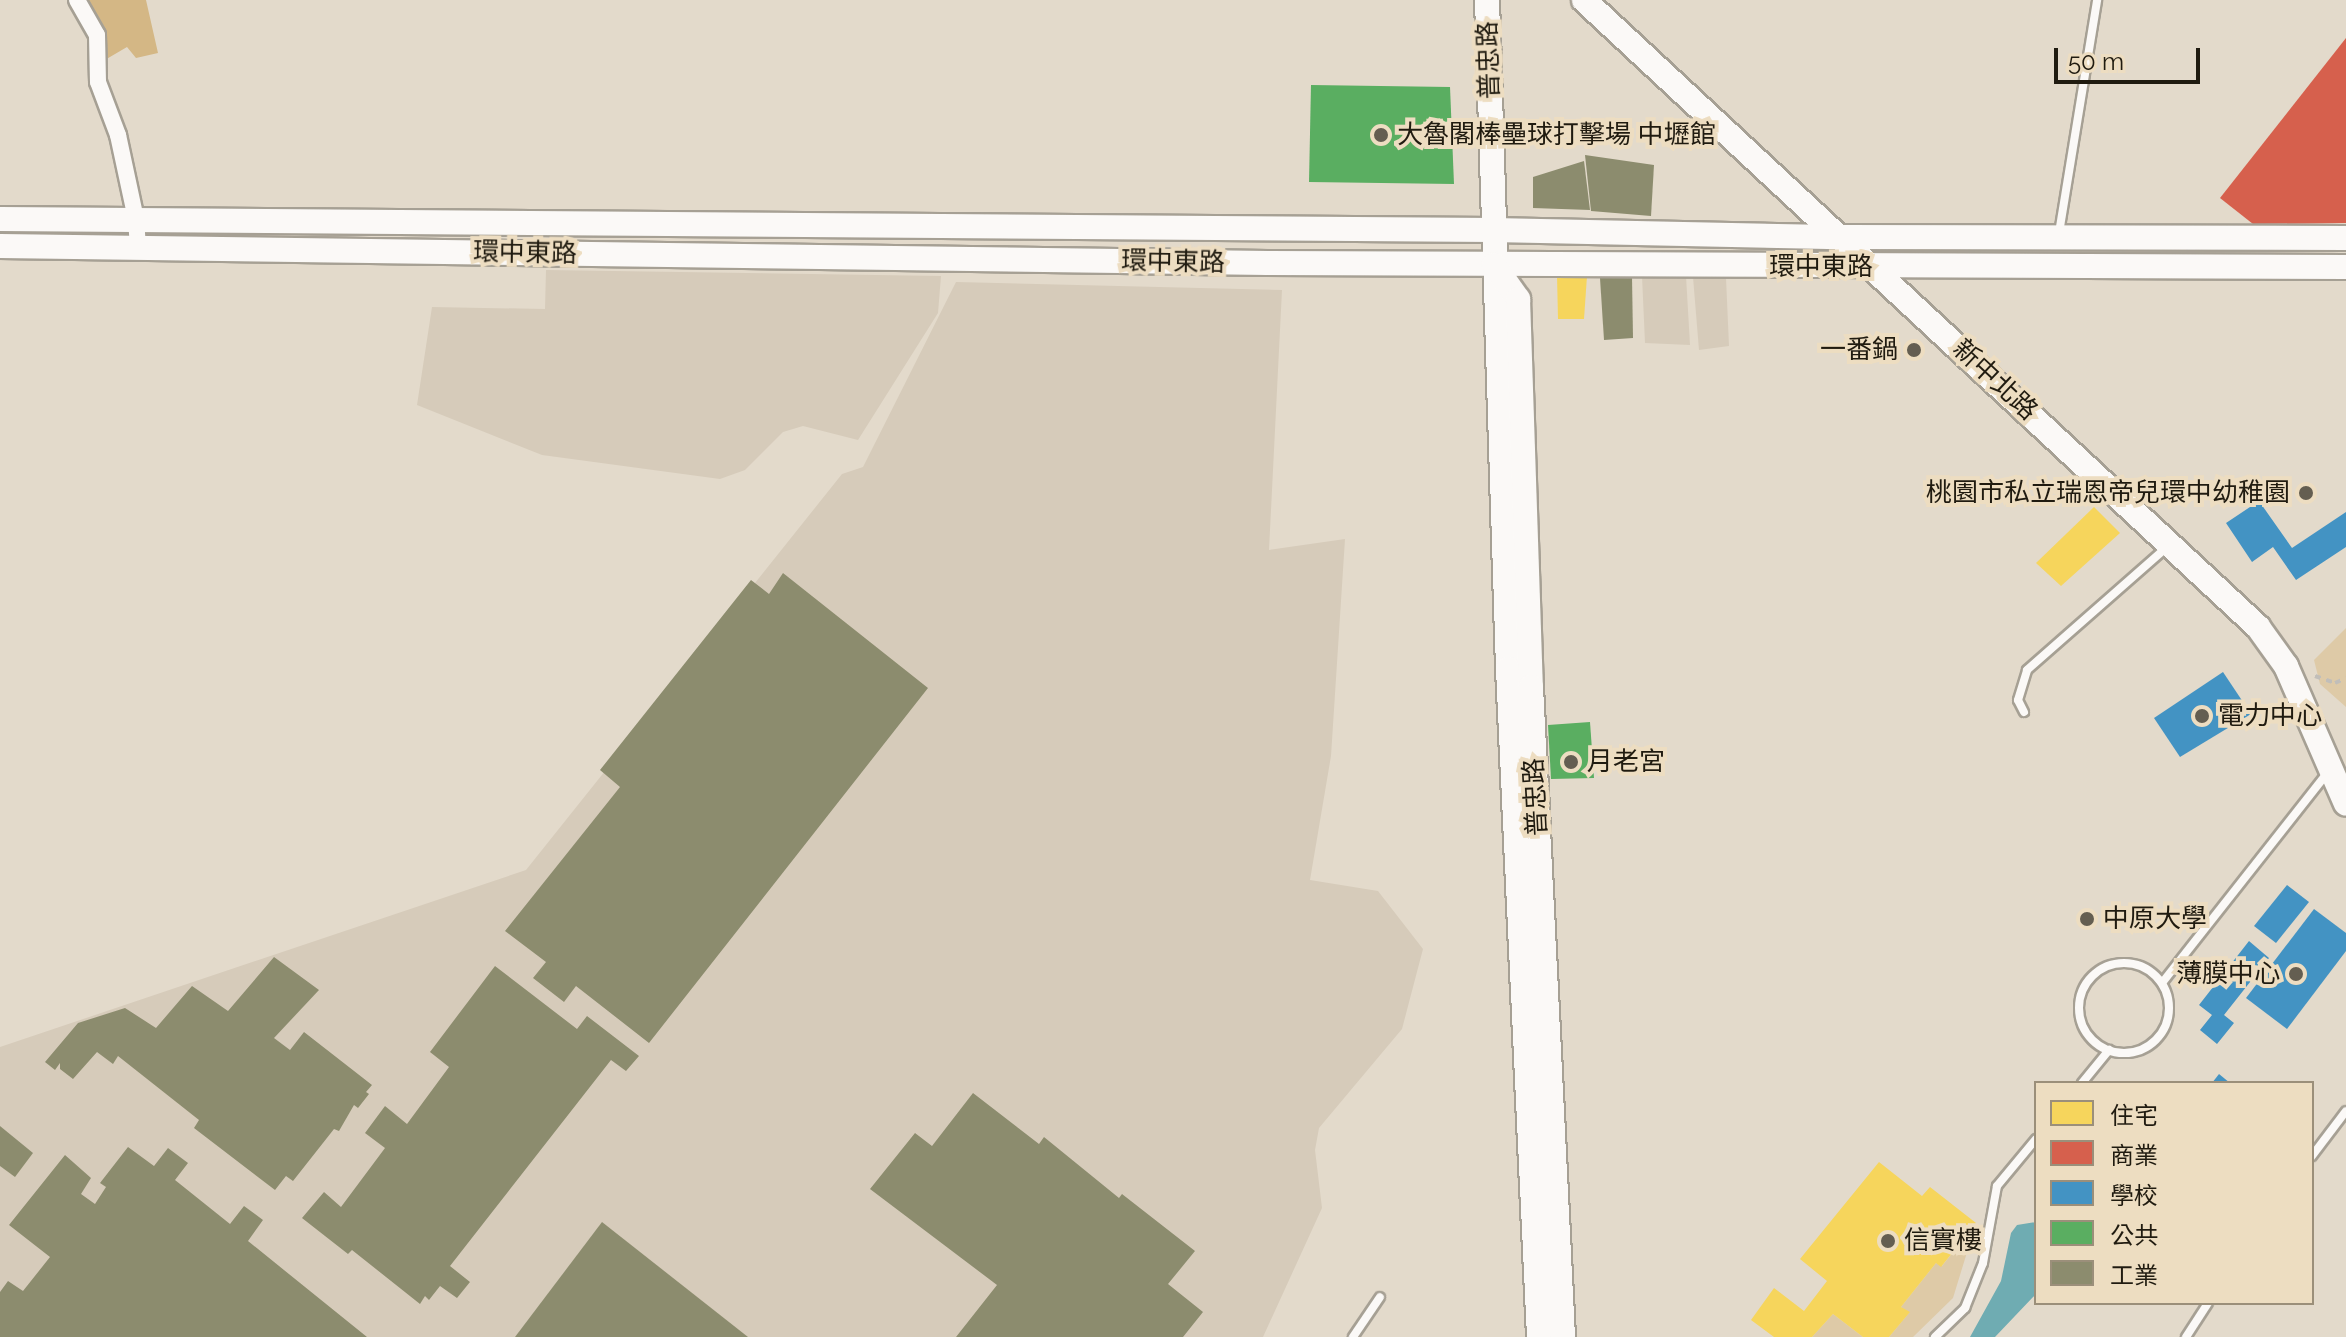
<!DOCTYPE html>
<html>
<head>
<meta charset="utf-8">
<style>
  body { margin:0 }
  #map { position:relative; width:2346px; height:1337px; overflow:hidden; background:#e3dacb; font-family:Raleway,"Noto Sans TC",sans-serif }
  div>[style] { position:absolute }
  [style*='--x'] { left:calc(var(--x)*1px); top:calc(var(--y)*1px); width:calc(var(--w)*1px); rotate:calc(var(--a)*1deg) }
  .industrial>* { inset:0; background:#d6cbba }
  .green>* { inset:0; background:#decaa7 }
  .forest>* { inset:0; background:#d4b785 }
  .water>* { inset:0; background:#6facb2 }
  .homes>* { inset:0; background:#f6d55c }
  .shops>* { inset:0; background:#d6604d }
  .schools>* { inset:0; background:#4393c3 }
  .public>* { inset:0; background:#5aae61 }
  .industry>* { inset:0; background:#8c8c6e }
  .path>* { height:4px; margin-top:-2px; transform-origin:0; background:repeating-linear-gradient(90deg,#c1beb9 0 6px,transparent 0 12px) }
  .roads { filter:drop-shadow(2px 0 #a6a094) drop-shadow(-2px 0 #a6a094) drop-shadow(0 2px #a6a094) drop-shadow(0 -2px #a6a094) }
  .lane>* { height:8px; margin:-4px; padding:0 4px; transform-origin:4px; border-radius:4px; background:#fbf9f7 }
  .lane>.ring { margin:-4px; padding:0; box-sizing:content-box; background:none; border:8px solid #fbf9f7; border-radius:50% }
  .street>* { height:16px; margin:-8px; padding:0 8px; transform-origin:8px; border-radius:8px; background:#fbf9f7 }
  .secondary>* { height:24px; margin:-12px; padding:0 12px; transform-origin:12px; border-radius:12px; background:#fbf9f7 }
  .dots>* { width:22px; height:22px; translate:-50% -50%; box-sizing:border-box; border:4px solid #edddc1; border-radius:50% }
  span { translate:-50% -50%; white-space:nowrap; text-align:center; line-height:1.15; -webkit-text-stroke:8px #edddc1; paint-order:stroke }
  .street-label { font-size:26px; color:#201b10 }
  .poi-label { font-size:26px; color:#201b10 }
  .left { translate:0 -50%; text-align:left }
  .right { translate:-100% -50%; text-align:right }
  .legend { position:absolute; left:2034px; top:1081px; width:280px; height:224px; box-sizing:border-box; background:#edddc1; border:2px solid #9b8f7a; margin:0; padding:10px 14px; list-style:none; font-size:24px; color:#201b10 }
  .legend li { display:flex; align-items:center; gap:16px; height:40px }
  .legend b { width:40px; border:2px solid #9b8f7a }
  .scale { position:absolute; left:2054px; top:48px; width:146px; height:36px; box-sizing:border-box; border:4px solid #201b10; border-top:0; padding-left:10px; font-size:24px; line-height:28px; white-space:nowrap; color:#201b10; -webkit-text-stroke:6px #edddc1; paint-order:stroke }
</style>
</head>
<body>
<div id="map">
  <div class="industrial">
    <i style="clip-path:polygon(546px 270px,941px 276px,938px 313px,858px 440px,803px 426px,783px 432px,745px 470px,720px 479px,542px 455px,417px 405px,432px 307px,545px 309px)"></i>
    <i style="clip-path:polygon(1642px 276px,1686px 276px,1690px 345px,1645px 343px)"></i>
    <i style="clip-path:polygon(1693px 277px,1726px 278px,1729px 346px,1699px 350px)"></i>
    <i style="clip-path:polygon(956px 282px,1282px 290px,1269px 550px,1345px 539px,1331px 756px,1310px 880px,1378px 891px,1423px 949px,1402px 1029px,1319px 1128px,1315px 1150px,1322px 1208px,1263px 1337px,0 1337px,0 1047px,526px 870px,842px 474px,863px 467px)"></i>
  </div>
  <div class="green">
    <i style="clip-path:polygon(2346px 628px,2346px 707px,2320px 684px,2314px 660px)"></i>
    <i style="clip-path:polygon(1976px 1223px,1953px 1298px,1913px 1337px,1889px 1337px,1909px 1313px,1901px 1307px,1936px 1263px,1942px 1266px)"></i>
    <i style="clip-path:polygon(1833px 1314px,1863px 1337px,1812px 1337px)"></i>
  </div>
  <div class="forest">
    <i style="clip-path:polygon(76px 0,146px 0,158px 53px,136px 58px,127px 47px,98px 64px,97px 35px)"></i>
  </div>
  <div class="water">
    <i style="clip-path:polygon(2036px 1222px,2036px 1294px,1995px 1337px,1970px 1337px,2001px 1281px,2011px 1233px,2017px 1225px)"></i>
  </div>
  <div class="homes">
    <i style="clip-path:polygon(1557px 275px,1587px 276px,1584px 319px,1558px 319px)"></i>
    <i style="clip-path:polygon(2094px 507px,2120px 533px,2061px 586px,2036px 563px)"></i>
    <i style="clip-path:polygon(1879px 1162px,1922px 1196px,1930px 1187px,1976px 1223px,1941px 1267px,1936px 1263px,1901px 1307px,1910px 1312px,1889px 1337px,1863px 1337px,1833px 1314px,1812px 1337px,1774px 1337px,1751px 1320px,1774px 1288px,1804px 1311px,1827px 1281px,1800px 1259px)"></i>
  </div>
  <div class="shops">
    <i style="clip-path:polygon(2346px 38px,2346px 223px,2253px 224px,2220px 198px)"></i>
  </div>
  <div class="schools">
    <i style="clip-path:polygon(2259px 501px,2292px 548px,2346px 512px,2346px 547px,2296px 580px,2273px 547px,2252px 562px,2226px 523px)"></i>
    <i style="clip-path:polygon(2223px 672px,2251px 714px,2180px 757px,2154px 718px)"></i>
    <i style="clip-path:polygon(2287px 885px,2309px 902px,2276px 943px,2254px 926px)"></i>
    <i style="clip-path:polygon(2314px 909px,2346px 933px,2346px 951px,2287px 1029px,2246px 998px)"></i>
    <i style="clip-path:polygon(2249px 941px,2269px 958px,2224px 1015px,2234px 1023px,2217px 1044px,2200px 1030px,2212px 1015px,2199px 1005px)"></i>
    <i style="clip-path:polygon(2219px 1074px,2230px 1083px,2212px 1083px)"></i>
  </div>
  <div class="public">
    <i style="clip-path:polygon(1311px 85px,1450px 87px,1454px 184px,1309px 182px)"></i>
    <i style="clip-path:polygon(1590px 722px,1594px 778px,1551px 779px,1548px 725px)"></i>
  </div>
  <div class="industry">
    <i style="clip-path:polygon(1585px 155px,1654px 165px,1651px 216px,1591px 211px)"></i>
    <i style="clip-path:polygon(1584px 161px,1590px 210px,1533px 208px,1533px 177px)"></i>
    <i style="clip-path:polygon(1632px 277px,1633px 338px,1604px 340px,1600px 278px)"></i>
    <i style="clip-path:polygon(783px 573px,928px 688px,649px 1043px,576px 986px,564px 1002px,533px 978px,546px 962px,505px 931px,620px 787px,600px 770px,751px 580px,769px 594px)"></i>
    <i style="clip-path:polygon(274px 957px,319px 990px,274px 1038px,290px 1050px,304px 1032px,372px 1085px,366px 1092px,369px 1094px,358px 1108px,354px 1105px,339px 1131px,334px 1129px,293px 1181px,286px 1176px,275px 1190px,194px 1128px,199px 1120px,118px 1056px,113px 1064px,97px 1052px,73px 1079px,60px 1069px,60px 1063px,55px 1070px,45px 1062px,78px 1023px,125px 1008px,156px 1028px,192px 986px,228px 1011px)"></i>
    <i style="clip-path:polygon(495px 966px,577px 1029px,587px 1016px,639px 1056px,626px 1071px,611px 1060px,450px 1266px,470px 1282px,457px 1298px,440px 1286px,429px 1300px,425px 1296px,420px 1304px,352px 1250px,348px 1254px,302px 1218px,324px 1192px,341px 1207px,385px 1148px,365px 1133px,385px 1106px,407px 1124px,449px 1067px,430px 1052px)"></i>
    <i style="clip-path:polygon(973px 1093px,1039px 1144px,1044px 1137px,1119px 1198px,1122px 1194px,1195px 1251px,1168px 1284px,1203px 1312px,1183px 1337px,956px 1337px,997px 1285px,870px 1189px,915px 1133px,932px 1146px)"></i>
    <i style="clip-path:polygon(0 1126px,33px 1153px,15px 1177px,0 1166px)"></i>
    <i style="clip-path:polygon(128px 1147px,154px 1166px,168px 1148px,188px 1163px,175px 1180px,230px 1224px,244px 1206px,263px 1220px,248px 1241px,367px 1337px,0 1337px,0 1292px,8px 1281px,23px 1291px,50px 1257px,9px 1225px,65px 1155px,91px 1178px,81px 1194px,95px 1204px,106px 1187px,100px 1183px)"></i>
    <i style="clip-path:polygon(602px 1222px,748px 1337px,515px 1337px)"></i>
  </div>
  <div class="path">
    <i style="--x:2315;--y:676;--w:21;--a:19"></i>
    <i style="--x:2335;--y:683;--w:12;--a:-24"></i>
  </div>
  <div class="roads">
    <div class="lane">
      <i style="--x:2059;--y:233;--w:236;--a:-80.7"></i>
      <i style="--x:2024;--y:712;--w:13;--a:-117"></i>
      <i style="--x:2018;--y:700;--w:31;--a:-73"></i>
      <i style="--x:2027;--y:670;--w:186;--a:-41.3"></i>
      <i class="ring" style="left:2079px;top:963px;width:82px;height:82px"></i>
      <i style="--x:2162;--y:983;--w:268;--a:-51.8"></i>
      <i style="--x:2082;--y:1083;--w:43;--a:-50.7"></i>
      <i style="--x:2312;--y:1156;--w:56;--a:-52.9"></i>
      <i style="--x:1353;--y:1337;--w:48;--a:-56"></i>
      <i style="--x:1935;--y:1337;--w:42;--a:-44"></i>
      <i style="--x:1965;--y:1308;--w:48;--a:-68.2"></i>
      <i style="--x:1983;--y:1263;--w:78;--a:-79.7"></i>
      <i style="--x:1997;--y:1186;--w:61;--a:-50.3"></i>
      <i style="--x:2186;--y:1337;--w:40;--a:-57.1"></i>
    </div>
    <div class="street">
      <i style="--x:77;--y:0;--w:40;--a:60.3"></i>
      <i style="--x:97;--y:35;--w:47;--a:88.8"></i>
      <i style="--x:98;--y:82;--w:57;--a:69.3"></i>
      <i style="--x:118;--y:135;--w:86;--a:77.9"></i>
      <i style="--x:136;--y:219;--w:28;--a:86"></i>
    </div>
    <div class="secondary">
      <i style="--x:1487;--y:0;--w:669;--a:88.2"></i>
      <i style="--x:1508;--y:669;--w:669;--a:87.34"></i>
      <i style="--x:1584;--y:0;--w:921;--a:42.93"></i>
      <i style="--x:2258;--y:627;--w:48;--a:54.3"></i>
      <i style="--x:2286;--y:666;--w:150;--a:66.5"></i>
      <i style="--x:0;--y:219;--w:1493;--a:0.42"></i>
      <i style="--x:1493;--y:230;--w:348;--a:1.2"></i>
      <i style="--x:1841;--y:237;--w:505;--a:0.11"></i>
      <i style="--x:0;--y:246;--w:1268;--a:0.77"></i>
      <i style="--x:1268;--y:263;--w:1078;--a:0.21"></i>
      <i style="--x:1494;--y:265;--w:42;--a:54.8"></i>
      <i style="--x:1518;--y:299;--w:388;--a:88.1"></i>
      <i style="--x:1531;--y:687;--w:651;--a:87.18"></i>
    </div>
  </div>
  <div class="dots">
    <i style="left:1381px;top:135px;background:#645e51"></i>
    <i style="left:1914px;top:350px;background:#645e51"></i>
    <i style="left:2306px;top:493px;background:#645e51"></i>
    <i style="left:2202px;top:716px;background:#645e51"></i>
    <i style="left:1571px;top:762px;background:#645e51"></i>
    <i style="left:2087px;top:919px;background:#645e51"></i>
    <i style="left:2296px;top:974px;background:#645e51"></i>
    <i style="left:1888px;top:1241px;background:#645e51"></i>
  </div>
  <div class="street-label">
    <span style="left:1489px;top:60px;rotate:-92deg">普忠路</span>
    <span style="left:525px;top:253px;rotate:1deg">環中東路</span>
    <span style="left:1173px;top:262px;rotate:1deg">環中東路</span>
    <span style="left:1821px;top:267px">環中東路</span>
    <span style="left:1995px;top:380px;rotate:43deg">新中北路</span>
    <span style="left:1536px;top:797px;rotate:-93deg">普忠路</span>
  </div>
  <div class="poi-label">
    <span class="left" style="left:1397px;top:135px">大魯閣棒壘球打擊場 中壢館</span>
    <span class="right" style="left:1898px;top:350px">一番鍋</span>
    <span class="right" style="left:2290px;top:493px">桃園市私立瑞恩帝兒環中幼稚園</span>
    <span class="left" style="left:2218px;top:716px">電力中心</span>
    <span class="left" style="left:1587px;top:762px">月老宮</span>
    <span class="left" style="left:2103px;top:919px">中原大學</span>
    <span class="right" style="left:2280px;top:974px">薄膜中心</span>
    <span class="left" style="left:1904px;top:1241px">信實樓</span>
  </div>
  <ul class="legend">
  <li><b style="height:22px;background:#f6d55c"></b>住宅</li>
  <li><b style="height:22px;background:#d6604d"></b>商業</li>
  <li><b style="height:22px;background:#4393c3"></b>學校</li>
  <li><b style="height:22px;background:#5aae61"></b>公共</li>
  <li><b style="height:22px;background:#8c8c6e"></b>工業</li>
  </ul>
  <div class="scale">50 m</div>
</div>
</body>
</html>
